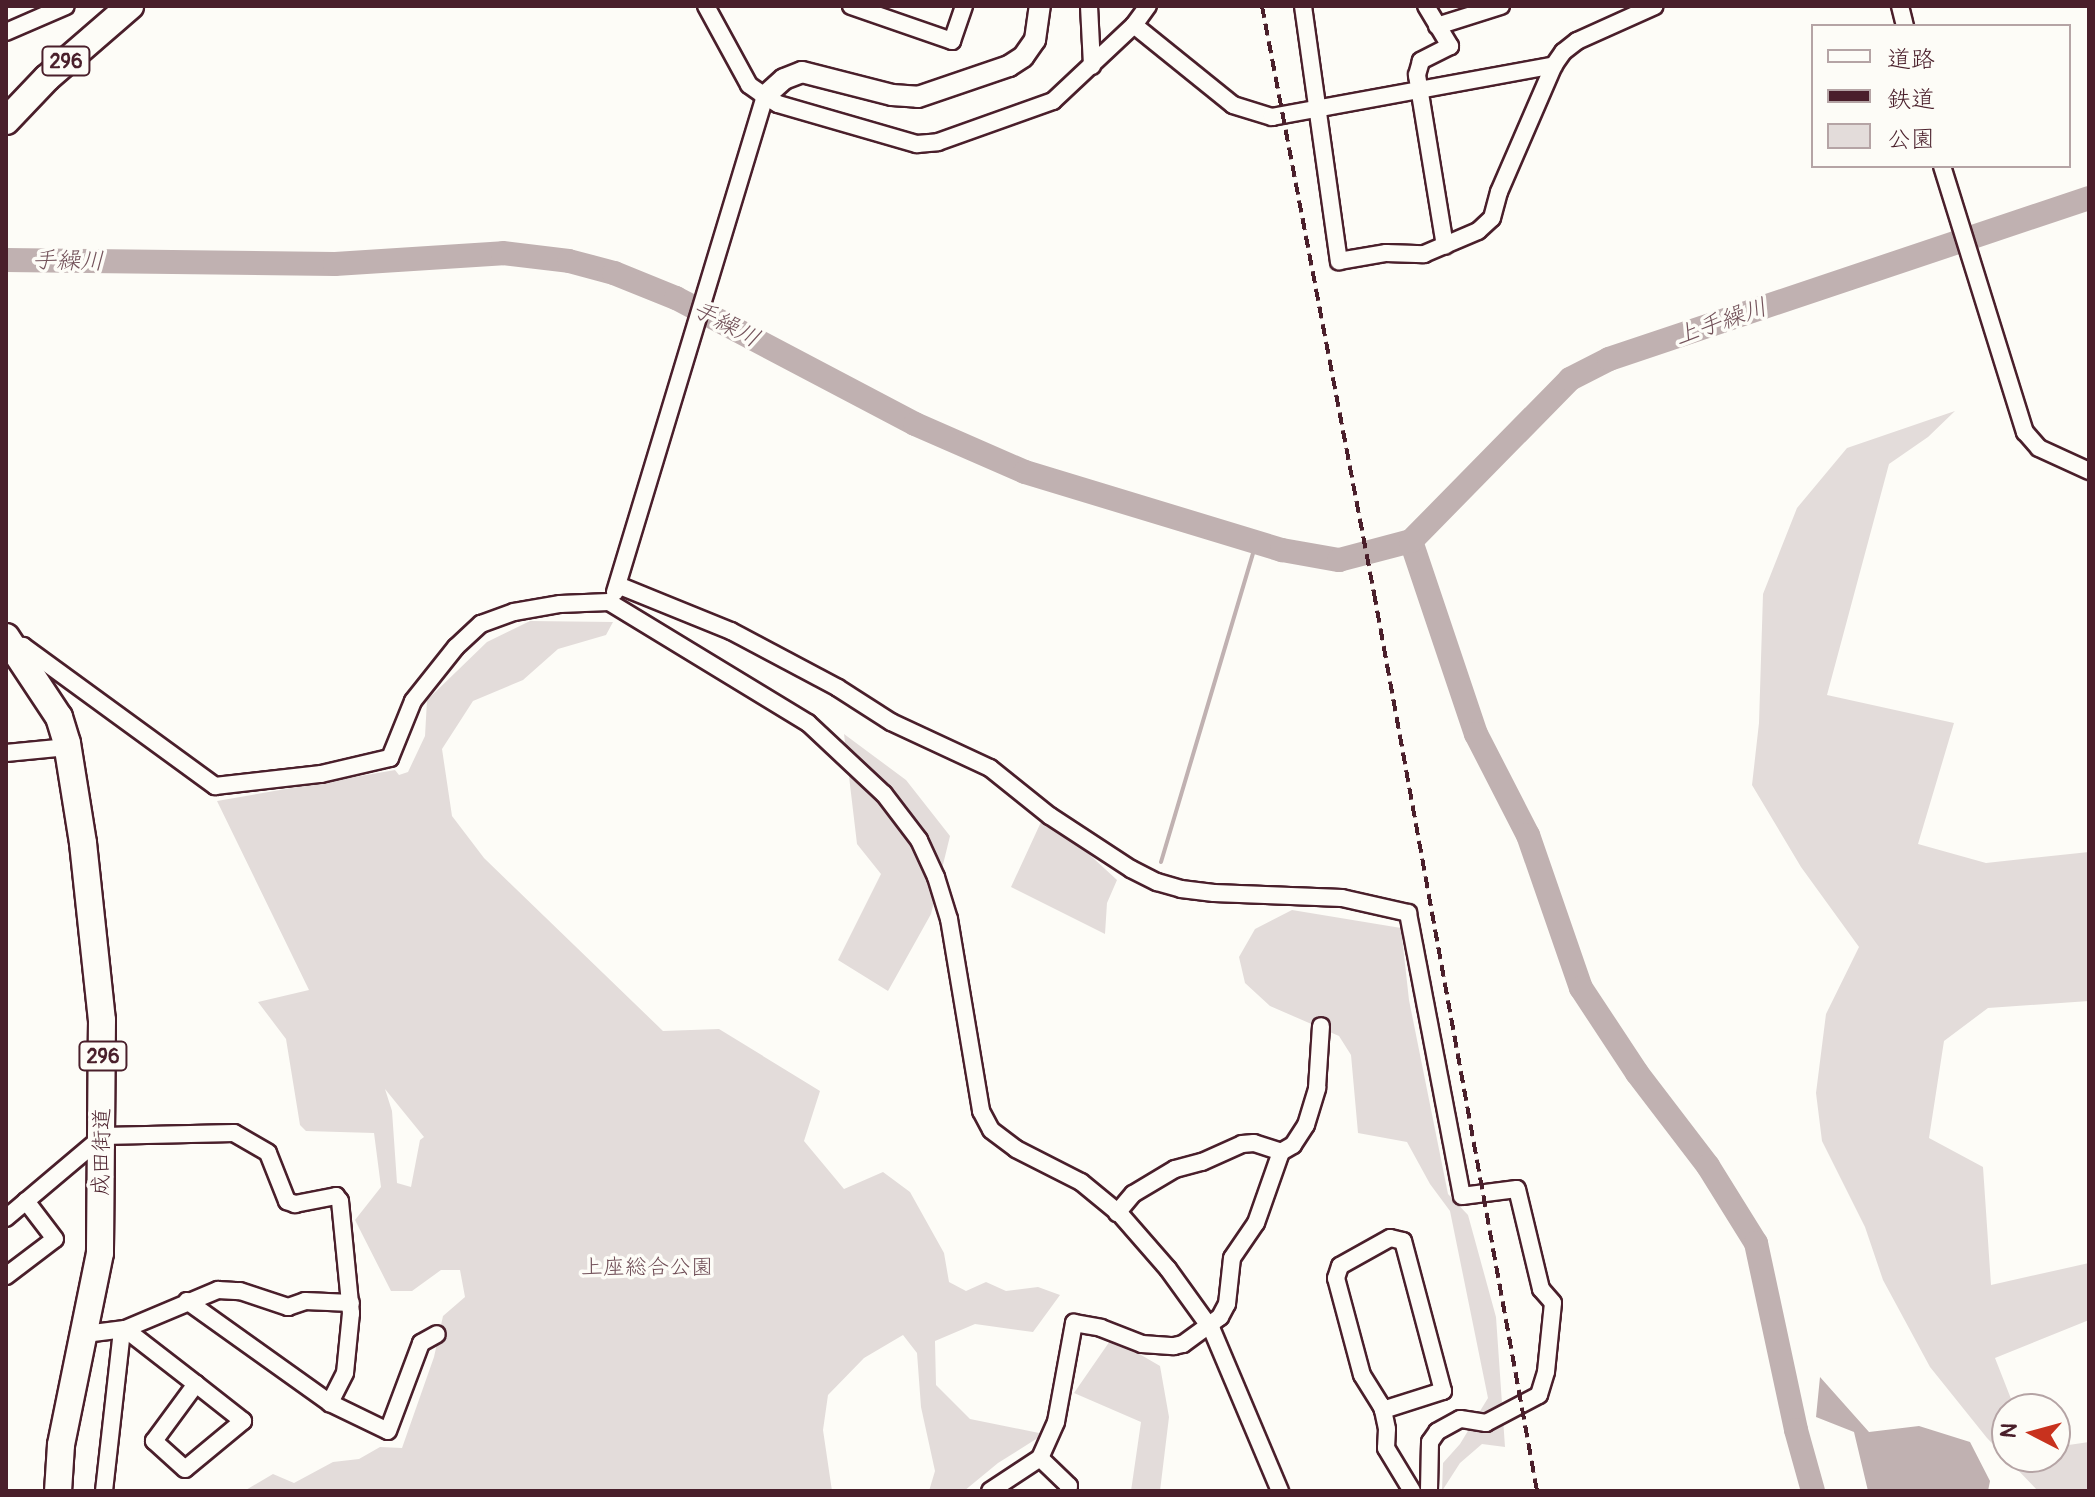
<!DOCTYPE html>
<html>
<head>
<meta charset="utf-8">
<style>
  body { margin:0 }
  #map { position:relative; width:2095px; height:1497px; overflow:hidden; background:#fdfcf7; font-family:Pangolin,"Klee One",sans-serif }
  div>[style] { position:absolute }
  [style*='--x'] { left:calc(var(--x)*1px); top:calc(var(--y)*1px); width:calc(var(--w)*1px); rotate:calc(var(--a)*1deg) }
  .green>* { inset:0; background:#e3dcda }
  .water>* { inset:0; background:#c0b1b1 }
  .stream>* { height:4px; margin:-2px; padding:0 2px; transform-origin:2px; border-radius:2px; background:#c0b1b1 }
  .river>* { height:24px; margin:-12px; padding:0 12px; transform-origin:12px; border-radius:12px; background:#c0b1b1 }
  .roads { filter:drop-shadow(2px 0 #4a1f2b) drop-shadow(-2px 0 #4a1f2b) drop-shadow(0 2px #4a1f2b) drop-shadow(0 -2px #4a1f2b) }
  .minor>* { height:16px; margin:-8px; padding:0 8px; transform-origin:8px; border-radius:8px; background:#fdfcf7 }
  .tertiary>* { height:20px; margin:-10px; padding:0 10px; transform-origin:10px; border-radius:10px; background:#fdfcf7 }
  .trunk>* { height:26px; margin:-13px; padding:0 13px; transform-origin:13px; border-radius:13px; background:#fdfcf7 }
  .rail>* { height:4px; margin-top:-2px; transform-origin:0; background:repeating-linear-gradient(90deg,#4a1f2b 0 12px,transparent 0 18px) }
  span { translate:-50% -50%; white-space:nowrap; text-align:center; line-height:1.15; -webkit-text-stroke:7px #fdfcf7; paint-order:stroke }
  .shield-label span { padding:2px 6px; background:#fdfcf7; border:2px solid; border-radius:6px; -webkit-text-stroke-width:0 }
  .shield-label { font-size:20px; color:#4a1f2b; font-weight:700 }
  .street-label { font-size:22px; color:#4a1f2b }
  .park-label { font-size:22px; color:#704e57 }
  .water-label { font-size:24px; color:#73525a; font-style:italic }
  .frame { position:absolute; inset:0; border:8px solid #4a1f2b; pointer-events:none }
  .legend { position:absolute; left:1811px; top:24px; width:260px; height:144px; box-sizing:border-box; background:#fdfcf7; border:2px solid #b5a4a5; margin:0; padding:10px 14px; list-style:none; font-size:24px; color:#4a1f2b }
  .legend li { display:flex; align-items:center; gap:16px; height:40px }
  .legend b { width:40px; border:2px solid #b5a4a5 }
  .north { position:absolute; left:1991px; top:1393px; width:80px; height:80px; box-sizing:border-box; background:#fdfcf7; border:2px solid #b5a4a5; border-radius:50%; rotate:276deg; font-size:22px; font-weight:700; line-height:32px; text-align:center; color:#4a1f2b }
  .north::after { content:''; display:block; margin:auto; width:28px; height:36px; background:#c8321e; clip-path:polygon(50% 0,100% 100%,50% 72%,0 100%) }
</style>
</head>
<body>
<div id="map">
  <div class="green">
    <i style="clip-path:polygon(1955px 411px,1928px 437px,1889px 464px,1827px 695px,1954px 723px,1918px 844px,1986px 863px,2089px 852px,2089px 1001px,1988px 1008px,1944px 1041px,1929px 1138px,1983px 1167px,1991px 1285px,2089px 1263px,2089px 1320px,1995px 1358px,2015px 1409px,2007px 1409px,2007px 1457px,2055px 1457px,2055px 1447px,2089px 1442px,2089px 1491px,2038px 1491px,1987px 1438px,1930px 1367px,1883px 1280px,1865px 1227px,1822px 1141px,1816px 1093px,1826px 1014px,1859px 947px,1801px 867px,1752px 785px,1759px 723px,1763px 594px,1797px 508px,1847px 448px)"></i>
    <i style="clip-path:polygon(evenodd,530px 621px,613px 622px,606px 635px,558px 649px,523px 680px,473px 701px,442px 749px,452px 816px,484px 858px,663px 1031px,719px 1029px,820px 1091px,804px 1141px,844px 1189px,883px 1172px,910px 1192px,944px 1253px,949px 1282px,966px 1291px,986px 1282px,1006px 1291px,1038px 1287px,1060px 1295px,1033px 1332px,975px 1324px,935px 1341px,936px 1385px,970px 1419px,1044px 1434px,998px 1463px,964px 1491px,929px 1491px,935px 1471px,921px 1407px,917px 1353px,903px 1335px,864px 1358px,828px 1395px,823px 1430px,832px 1491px,244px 1491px,273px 1474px,294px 1483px,333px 1462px,359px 1459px,380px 1447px,402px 1448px,434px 1357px,443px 1316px,465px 1297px,460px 1270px,441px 1270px,412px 1291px,391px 1291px,355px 1220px,381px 1187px,374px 1133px,306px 1131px,300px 1125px,286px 1039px,258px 1002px,309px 990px,217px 801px,395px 770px,399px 775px,408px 772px,425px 736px,427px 700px,487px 642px,530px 621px,385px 1089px,424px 1137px,420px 1140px,411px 1187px,397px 1183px,392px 1111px,385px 1089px)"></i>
    <i style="clip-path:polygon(844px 734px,906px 780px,950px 836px,931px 914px,888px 991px,838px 960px,881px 874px,857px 844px)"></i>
    <i style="clip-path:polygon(1041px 822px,1079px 845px,1117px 880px,1107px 903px,1105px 934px,1011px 887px)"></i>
    <i style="clip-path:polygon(1292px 910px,1401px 928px,1409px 1000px,1448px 1194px,1468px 1215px,1496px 1317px,1505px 1447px,1482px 1444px,1460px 1463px,1442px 1491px,1443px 1463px,1460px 1444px,1488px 1398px,1450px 1211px,1430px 1184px,1407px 1142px,1358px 1133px,1351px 1055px,1339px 1036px,1270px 1006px,1245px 983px,1239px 957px,1255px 929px)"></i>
    <i style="clip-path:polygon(1112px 1338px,1160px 1366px,1169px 1417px,1160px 1491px,1131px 1491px,1141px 1422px,1074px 1393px)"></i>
  </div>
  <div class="water">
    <i style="clip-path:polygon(1820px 1377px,1869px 1432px,1919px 1426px,1970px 1442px,1990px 1481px,1988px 1491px,1868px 1491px,1854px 1432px,1816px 1417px)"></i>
  </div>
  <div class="stream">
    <i style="--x:1161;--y:862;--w:333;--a:-73.4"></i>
  </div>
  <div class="river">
    <i style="--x:6;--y:260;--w:329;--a:0.7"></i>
    <i style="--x:335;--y:264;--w:168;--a:-3.7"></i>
    <i style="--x:503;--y:253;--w:66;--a:6.9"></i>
    <i style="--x:569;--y:261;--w:47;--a:14.9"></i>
    <i style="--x:614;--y:273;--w:67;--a:22"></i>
    <i style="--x:676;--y:298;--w:270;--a:27.8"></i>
    <i style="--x:915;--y:424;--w:120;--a:23.6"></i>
    <i style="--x:1025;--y:472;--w:269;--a:16.9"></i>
    <i style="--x:1282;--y:550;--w:58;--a:10"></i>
    <i style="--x:1339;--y:560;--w:74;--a:-14.8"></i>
    <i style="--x:1411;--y:541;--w:204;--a:71.4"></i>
    <i style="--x:1476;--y:734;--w:114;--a:62.8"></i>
    <i style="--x:1528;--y:835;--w:162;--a:70.9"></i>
    <i style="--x:1581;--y:988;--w:102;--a:56.6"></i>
    <i style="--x:1637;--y:1073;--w:117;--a:52.6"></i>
    <i style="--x:1708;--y:1166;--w:91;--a:58.1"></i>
    <i style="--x:1756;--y:1243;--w:191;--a:77.9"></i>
    <i style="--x:1796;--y:1430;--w:63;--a:74.4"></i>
    <i style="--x:1411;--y:541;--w:227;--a:-45.5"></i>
    <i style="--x:1570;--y:379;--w:44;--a:-27.1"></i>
    <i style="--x:1609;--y:359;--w:506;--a:-18.54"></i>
  </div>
  <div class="roads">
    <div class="minor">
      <i style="--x:706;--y:6;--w:90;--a:61.4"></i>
      <i style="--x:749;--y:85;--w:19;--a:35"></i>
      <i style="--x:765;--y:96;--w:15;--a:32"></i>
      <i style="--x:778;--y:104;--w:145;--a:16.1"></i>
      <i style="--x:917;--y:144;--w:21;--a:-5"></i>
      <i style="--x:938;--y:142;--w:122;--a:-19.6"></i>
      <i style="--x:1053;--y:101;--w:111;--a:-43.2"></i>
      <i style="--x:1134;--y:25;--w:24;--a:-54"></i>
      <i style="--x:851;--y:6;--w:107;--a:19.1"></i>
      <i style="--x:952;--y:41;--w:37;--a:-71"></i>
      <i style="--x:1089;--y:6;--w:60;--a:87.1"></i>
      <i style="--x:1303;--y:6;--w:258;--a:82"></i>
      <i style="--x:1339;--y:261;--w:48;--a:-9.7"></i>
      <i style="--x:1386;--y:253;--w:38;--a:2"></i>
      <i style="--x:1424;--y:254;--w:59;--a:-23.1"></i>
      <i style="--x:1478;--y:231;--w:19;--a:-43"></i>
      <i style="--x:1492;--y:218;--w:27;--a:-75"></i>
      <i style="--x:1499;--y:192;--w:138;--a:-66.6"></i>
      <i style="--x:1554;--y:65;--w:16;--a:-55"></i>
      <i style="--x:1563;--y:52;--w:18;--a:-38"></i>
      <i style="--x:1577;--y:41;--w:85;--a:-24.2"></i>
      <i style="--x:1426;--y:6;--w:47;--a:59"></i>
      <i style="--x:1450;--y:46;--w:33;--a:153"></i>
      <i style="--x:1421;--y:61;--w:15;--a:106"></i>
      <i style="--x:1417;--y:75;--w:173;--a:80.7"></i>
      <i style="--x:1900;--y:6;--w:21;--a:76"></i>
      <i style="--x:1134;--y:25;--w:127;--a:38.9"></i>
      <i style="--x:1233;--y:105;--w:41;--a:17.1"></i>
      <i style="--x:1272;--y:117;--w:287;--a:-10.4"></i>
      <i style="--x:1437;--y:26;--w:67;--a:-17.4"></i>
      <i style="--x:6;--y:32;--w:65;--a:-23.4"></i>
      <i style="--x:1942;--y:166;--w:279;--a:72.7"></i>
      <i style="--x:2025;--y:432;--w:21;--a:49"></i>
      <i style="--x:2039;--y:448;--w:55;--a:24.7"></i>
      <i style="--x:620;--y:586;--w:120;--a:22.1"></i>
      <i style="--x:731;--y:631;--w:121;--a:28"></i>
      <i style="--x:838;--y:688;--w:63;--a:32.7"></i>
      <i style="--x:891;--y:722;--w:109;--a:24.9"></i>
      <i style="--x:990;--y:768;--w:77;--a:38.7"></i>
      <i style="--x:1050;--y:816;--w:97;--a:33.2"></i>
      <i style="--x:1131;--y:869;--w:29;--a:27"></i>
      <i style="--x:1157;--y:882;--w:25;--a:16"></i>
      <i style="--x:1181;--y:889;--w:33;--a:7"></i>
      <i style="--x:1214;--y:893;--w:128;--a:2.2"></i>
      <i style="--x:1342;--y:898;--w:68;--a:12.8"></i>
      <i style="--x:1408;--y:913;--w:288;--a:79.2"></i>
      <i style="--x:1462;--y:1196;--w:55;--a:-7.3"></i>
      <i style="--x:1517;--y:1189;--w:103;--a:76.5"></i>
      <i style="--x:1541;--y:1289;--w:18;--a:49"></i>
      <i style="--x:1553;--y:1303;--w:69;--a:95.8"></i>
      <i style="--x:1546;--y:1372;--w:24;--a:107"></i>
      <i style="--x:1539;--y:1395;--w:60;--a:152.2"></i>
      <i style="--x:1486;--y:1423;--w:26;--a:-171"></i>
      <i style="--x:1460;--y:1419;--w:26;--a:151"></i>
      <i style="--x:1437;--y:1432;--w:12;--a:125"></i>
      <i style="--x:1430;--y:1442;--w:49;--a:91.2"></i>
      <i style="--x:615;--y:592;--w:518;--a:-73.17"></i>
      <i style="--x:17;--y:651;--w:8;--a:-40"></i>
      <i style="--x:23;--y:646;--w:238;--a:36.1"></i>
      <i style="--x:215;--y:786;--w:107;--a:-6.5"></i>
      <i style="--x:321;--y:774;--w:71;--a:-13.1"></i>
      <i style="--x:390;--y:758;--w:61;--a:-68"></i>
      <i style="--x:413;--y:701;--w:69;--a:-51.5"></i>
      <i style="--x:456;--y:647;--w:34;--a:-43"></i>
      <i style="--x:481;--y:624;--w:35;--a:-20"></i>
      <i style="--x:514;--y:612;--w:47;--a:-9.9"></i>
      <i style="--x:560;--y:604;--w:49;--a:-2.3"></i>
      <i style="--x:609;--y:602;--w:233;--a:31.3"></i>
      <i style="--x:808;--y:723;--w:104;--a:43.1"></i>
      <i style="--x:884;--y:794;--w:58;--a:52.7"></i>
      <i style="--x:919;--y:840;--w:41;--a:65.3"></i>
      <i style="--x:936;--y:877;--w:44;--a:72.8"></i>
      <i style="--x:949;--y:919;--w:195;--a:80.5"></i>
      <i style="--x:981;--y:1111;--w:21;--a:62"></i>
      <i style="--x:991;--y:1130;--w:31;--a:37"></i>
      <i style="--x:1016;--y:1149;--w:73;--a:26.9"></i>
      <i style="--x:1081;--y:1182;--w:50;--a:39.4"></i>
      <i style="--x:1120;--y:1214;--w:73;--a:48.9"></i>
      <i style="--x:1168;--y:1269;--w:75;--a:54.2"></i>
      <i style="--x:1212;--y:1330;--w:175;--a:67.1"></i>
      <i style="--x:6;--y:753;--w:62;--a:-5.5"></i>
      <i style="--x:1117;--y:1213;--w:25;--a:-50"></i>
      <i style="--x:1133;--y:1194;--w:49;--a:-30.8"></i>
      <i style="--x:1175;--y:1169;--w:28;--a:-15"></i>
      <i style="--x:1202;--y:1162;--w:44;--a:-24.2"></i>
      <i style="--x:1242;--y:1144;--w:12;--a:-5"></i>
      <i style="--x:1254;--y:1143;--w:28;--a:18"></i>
      <i style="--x:6;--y:1218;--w:127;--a:-40.2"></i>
      <i style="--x:103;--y:1136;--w:131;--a:-1.3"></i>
      <i style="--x:234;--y:1133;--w:39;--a:30"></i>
      <i style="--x:268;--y:1153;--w:52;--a:68.4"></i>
      <i style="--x:287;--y:1201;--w:9;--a:21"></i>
      <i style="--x:295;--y:1204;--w:42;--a:-11"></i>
      <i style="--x:336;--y:1196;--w:6;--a:51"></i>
      <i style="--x:340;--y:1201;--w:113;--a:84.4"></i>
      <i style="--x:351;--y:1313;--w:60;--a:95.7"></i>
      <i style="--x:345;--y:1373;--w:34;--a:117"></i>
      <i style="--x:6;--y:1276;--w:61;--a:-37.1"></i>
      <i style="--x:55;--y:1239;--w:48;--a:-127.3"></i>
      <i style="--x:187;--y:1301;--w:176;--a:35.5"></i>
      <i style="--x:330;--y:1403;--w:64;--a:25.8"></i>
      <i style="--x:388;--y:1431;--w:94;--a:-69.4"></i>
      <i style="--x:421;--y:1343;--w:18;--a:-29"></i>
      <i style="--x:125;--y:1329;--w:90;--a:37.8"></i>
      <i style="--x:196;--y:1384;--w:60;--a:38.2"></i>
      <i style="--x:243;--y:1421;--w:75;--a:140.4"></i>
      <i style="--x:185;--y:1469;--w:42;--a:-137.9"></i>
      <i style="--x:154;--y:1441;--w:71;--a:-53.6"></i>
      <i style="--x:85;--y:1334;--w:40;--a:-7.1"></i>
      <i style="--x:125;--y:1329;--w:101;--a:-22.8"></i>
      <i style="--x:218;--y:1290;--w:22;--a:3"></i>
      <i style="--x:240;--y:1291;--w:51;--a:18.4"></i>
      <i style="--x:288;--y:1307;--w:18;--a:-19"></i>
      <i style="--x:305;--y:1301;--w:46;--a:2.5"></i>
      <i style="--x:1383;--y:1410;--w:63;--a:-17.6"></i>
      <i style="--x:1443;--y:1391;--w:155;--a:-104.9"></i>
      <i style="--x:1403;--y:1241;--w:13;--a:-167"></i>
      <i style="--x:1390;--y:1238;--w:57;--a:150.8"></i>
      <i style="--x:1340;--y:1266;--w:13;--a:108"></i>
      <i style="--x:1336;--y:1278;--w:100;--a:75"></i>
      <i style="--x:1362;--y:1375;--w:36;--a:58"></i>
      <i style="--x:1381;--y:1405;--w:5;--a:68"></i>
      <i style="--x:1383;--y:1410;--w:19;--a:78"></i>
      <i style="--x:1387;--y:1429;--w:19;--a:93"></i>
      <i style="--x:1386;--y:1448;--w:50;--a:58.8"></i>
      <i style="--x:1040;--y:1458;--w:40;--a:44"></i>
      <i style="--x:1069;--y:1486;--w:5;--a:101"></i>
      <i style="--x:104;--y:1491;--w:162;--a:-83.6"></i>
      <i style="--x:990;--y:1491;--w:60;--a:-33.4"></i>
      <i style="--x:1040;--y:1458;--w:39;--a:-66"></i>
      <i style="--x:1056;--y:1422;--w:101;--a:-79.7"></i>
      <i style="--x:1074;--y:1323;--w:27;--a:10"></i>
      <i style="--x:1101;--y:1328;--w:44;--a:21.3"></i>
      <i style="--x:1142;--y:1344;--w:32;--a:4"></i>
      <i style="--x:1174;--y:1346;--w:9;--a:-13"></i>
      <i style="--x:1183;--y:1344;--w:46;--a:-36.1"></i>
      <i style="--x:1220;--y:1317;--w:15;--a:-62"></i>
      <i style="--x:1227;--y:1304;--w:46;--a:-83.8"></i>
      <i style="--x:1232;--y:1258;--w:42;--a:-55.6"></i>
      <i style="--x:1256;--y:1223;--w:75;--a:-70.6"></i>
      <i style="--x:1281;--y:1152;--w:14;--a:-30"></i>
      <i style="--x:1293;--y:1145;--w:24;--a:-57"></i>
      <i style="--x:1306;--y:1125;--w:39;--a:-73"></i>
      <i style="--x:1317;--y:1088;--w:62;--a:-86.3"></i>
    </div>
    <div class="tertiary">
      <i style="--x:765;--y:96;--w:25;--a:-42"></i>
      <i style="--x:784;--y:79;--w:19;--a:-21"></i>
      <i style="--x:802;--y:72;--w:93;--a:14.3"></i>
      <i style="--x:892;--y:95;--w:26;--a:4"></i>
      <i style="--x:918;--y:97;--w:96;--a:-18.8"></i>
      <i style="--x:1009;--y:66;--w:17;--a:-33"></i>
      <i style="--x:1023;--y:57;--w:21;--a:-55"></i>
      <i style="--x:1035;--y:40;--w:34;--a:-82"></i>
    </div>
    <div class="trunk">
      <i style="--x:6;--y:121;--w:59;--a:-46.4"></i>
      <i style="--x:47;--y:78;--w:110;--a:-40.9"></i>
      <i style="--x:6;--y:637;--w:96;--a:56.5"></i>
      <i style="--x:59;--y:717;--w:27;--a:73"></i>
      <i style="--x:67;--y:743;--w:101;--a:80.9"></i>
      <i style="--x:83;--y:843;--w:178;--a:83.9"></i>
      <i style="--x:102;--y:1020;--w:233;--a:90.5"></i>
      <i style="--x:100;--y:1253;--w:196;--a:101.5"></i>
      <i style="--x:61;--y:1445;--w:46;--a:93.7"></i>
    </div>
  </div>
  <div class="rail">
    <i style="--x:1262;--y:6;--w:598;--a:79.2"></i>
    <i style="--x:1374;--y:593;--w:913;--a:79.71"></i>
  </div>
  <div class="shield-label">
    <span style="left:66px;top:61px">296</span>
    <span style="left:103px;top:1056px">296</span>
  </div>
  <div class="street-label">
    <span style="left:102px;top:1152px;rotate:-89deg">成田街道</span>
  </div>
  <div class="park-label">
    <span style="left:647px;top:1268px">上座総合公園</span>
  </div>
  <div class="water-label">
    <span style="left:68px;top:261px;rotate:1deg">手繰川</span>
    <span style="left:1721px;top:322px;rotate:-19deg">上手繰川</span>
    <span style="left:726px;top:324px;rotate:28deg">手繰川</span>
  </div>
  <div class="frame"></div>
  <ul class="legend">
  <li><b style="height:10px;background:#fdfcf7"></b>道路</li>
  <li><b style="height:10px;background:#4a1f2b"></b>鉄道</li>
  <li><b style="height:22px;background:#e3dcda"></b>公園</li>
  </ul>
  <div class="north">N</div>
</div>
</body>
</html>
